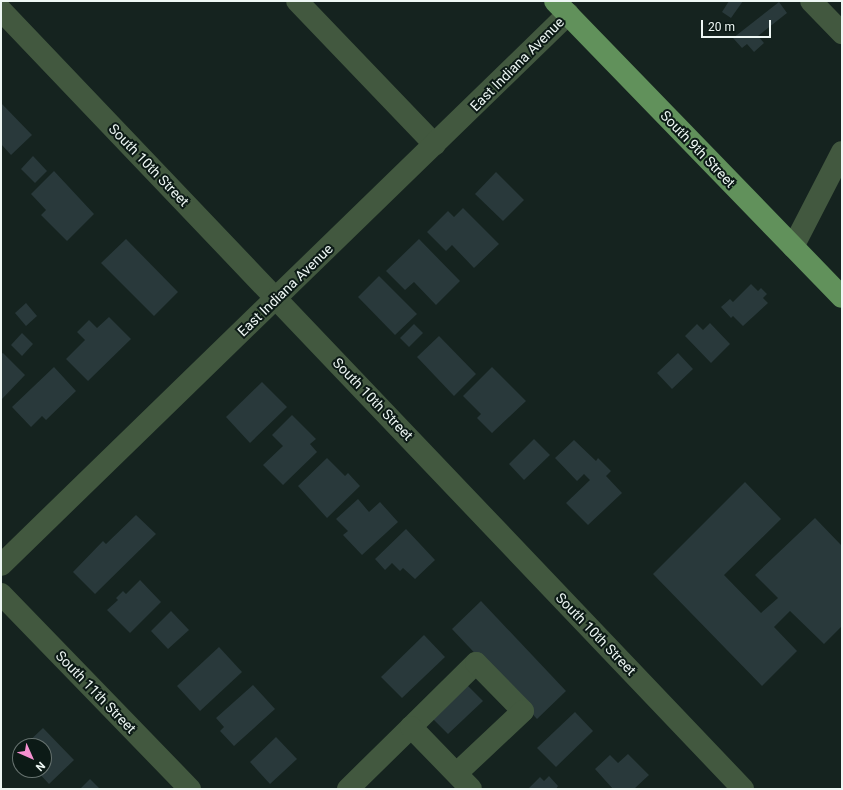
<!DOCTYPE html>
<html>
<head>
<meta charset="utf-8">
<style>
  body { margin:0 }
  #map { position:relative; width:843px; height:790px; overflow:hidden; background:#15231f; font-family:Roboto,sans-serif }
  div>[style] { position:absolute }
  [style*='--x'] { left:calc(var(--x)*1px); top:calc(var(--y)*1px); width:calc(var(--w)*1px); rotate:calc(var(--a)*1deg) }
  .building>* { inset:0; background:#29393b }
  .minor>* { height:22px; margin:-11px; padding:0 11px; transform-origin:11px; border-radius:11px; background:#42583f }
  .major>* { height:22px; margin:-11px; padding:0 11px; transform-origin:11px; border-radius:11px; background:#61915b }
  span { translate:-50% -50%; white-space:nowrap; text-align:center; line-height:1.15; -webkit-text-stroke:4px #0c1a16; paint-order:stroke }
  .street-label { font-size:14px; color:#eef7f4 }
  .frame { position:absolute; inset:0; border:2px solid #eef7f4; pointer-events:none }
  .north { position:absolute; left:12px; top:738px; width:40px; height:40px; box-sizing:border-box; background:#0c1a16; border:1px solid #66726f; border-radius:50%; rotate:135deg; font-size:11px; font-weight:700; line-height:16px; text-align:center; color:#eef7f4 }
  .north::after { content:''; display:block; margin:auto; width:14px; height:18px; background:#f690d0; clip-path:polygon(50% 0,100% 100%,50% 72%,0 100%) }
  .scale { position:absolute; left:701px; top:20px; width:70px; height:18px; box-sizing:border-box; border:2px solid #eef7f4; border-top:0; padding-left:5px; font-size:12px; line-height:14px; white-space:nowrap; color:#eef7f4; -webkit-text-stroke:3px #0c1a16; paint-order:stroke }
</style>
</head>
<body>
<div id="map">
  <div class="building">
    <i style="clip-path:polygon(729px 1px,743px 1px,731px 18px,722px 12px)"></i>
    <i style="clip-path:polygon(779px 2px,787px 13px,758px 36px,764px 43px,754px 52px,747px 44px,742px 48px,733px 38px)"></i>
    <i style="clip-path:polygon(1px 103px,32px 135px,11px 155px,1px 144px)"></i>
    <i style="clip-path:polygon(33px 156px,47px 171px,35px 183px,21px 169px)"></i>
    <i style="clip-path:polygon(54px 171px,94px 214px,67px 241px,41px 215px,46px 210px,31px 194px)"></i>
    <i style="clip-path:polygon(496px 172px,524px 200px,503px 221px,475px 194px)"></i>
    <i style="clip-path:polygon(463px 208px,499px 244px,474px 268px,452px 245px,446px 251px,427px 232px,448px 211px,454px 217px)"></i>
    <i style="clip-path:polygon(126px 239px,178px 292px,154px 316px,101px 263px)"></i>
    <i style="clip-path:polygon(419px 239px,460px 281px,436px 305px,414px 282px,405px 290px,386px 271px)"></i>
    <i style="clip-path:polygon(379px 276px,417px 314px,395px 335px,358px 297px)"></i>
    <i style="clip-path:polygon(751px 284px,758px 291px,761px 288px,767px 294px,763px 298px,768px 303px,743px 326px,733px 316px,731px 318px,721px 307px,730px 299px,733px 302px)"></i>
    <i style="clip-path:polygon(26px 303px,37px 316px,26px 326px,15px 313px)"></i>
    <i style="clip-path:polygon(109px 317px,131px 339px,88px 381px,66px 359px,85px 340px,77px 332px,89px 320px,97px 328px)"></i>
    <i style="clip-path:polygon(710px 323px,730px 344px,711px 363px,685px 336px,697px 324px,703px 330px)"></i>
    <i style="clip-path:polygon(414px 324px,423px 333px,409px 347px,400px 338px)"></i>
    <i style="clip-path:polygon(22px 333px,33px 344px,22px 356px,11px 345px)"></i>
    <i style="clip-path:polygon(439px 336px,476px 374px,454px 396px,417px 357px)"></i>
    <i style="clip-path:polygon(3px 353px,25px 375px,1px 400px,1px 354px)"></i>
    <i style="clip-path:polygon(678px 353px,693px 369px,672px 389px,657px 373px)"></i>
    <i style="clip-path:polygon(54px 367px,76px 391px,46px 420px,42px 416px,31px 427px,12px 407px)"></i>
    <i style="clip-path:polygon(492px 367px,526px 401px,492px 433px,477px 418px,481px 414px,463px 396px)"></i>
    <i style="clip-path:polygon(262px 382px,287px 407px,250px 443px,226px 417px)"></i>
    <i style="clip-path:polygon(292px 415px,316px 439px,310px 444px,317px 452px,283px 485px,263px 465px,283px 446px,272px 435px)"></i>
    <i style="clip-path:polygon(534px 439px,550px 455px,524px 480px,509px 464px)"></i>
    <i style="clip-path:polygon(574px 440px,596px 461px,598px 458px,611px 471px,606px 476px,622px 493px,588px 525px,566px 503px,590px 480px,584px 474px,577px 481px,555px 458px)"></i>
    <i style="clip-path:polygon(327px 458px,345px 476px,348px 473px,360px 486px,327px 518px,298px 486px)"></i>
    <i style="clip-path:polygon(745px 482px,781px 519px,724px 575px,761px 613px,778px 598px,755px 575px,815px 518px,842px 546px,842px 626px,824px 644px,790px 611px,774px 627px,797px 651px,762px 686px,653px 574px)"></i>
    <i style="clip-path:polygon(358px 499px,369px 512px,380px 502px,398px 522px,362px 555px,343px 535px,348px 531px,336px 519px)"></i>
    <i style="clip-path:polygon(136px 515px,156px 534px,95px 594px,73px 572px,103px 541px,106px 544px)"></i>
    <i style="clip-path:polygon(406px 529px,435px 560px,415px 579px,403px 568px,400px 571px,392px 563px,385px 570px,375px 559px)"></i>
    <i style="clip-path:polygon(140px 580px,161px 602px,130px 633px,107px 610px,118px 600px,116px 598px,123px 591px,126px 594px)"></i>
    <i style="clip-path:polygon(481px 601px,566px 691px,537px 719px,452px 629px)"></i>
    <i style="clip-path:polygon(171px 611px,189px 630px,168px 649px,151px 631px)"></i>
    <i style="clip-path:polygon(424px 635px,445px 657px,402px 698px,381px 677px)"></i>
    <i style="clip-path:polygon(219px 647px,242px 672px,200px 711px,177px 686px)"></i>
    <i style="clip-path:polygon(466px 684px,483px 701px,448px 734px,431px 717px)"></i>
    <i style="clip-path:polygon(253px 685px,275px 709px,234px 746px,220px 731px,224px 727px,216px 718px)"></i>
    <i style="clip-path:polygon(575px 712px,593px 731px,556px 767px,537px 748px)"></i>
    <i style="clip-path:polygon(43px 728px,74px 760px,49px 784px,36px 770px,44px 770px,44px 746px,24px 746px)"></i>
    <i style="clip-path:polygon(276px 737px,297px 759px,270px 784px,250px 762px)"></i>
    <i style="clip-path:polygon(628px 754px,649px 775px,634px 789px,613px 789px,595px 769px,610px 755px,618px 763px)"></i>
    <i style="clip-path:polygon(549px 776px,558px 786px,556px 789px,528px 789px,540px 777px,544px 781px)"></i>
    <i style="clip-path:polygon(90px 779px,100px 789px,80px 789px)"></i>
  </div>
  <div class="minor">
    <i style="--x:297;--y:1;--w:199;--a:46.2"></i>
    <i style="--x:811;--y:1;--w:45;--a:45.9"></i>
    <i style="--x:1;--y:10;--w:1076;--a:46.39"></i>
    <i style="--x:793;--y:247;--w:107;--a:-62.7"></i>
    <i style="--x:1;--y:565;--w:791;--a:-44.18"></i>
    <i style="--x:1;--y:594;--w:272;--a:45.9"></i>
    <i style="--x:411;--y:727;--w:91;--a:-44.6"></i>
    <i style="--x:476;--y:663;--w:67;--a:45.6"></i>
    <i style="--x:523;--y:711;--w:91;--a:136.8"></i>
    <i style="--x:348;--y:789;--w:88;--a:-44.5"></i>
    <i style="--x:411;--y:727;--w:86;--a:45.9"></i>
  </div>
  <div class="major">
    <i style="--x:555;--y:1;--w:412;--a:45.9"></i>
  </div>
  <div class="street-label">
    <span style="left:517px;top:64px;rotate:-45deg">East Indiana Avenue</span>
    <span style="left:698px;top:149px;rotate:46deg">South 9th Street</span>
    <span style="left:149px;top:165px;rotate:46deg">South 10th Street</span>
    <span style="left:285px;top:290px;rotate:-44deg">East Indiana Avenue</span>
    <span style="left:373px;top:399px;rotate:46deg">South 10th Street</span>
    <span style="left:596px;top:634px;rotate:46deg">South 10th Street</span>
    <span style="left:96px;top:692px;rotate:46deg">South 11th Street</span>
  </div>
  <div class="frame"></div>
  <div class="north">N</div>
  <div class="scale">20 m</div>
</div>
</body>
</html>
